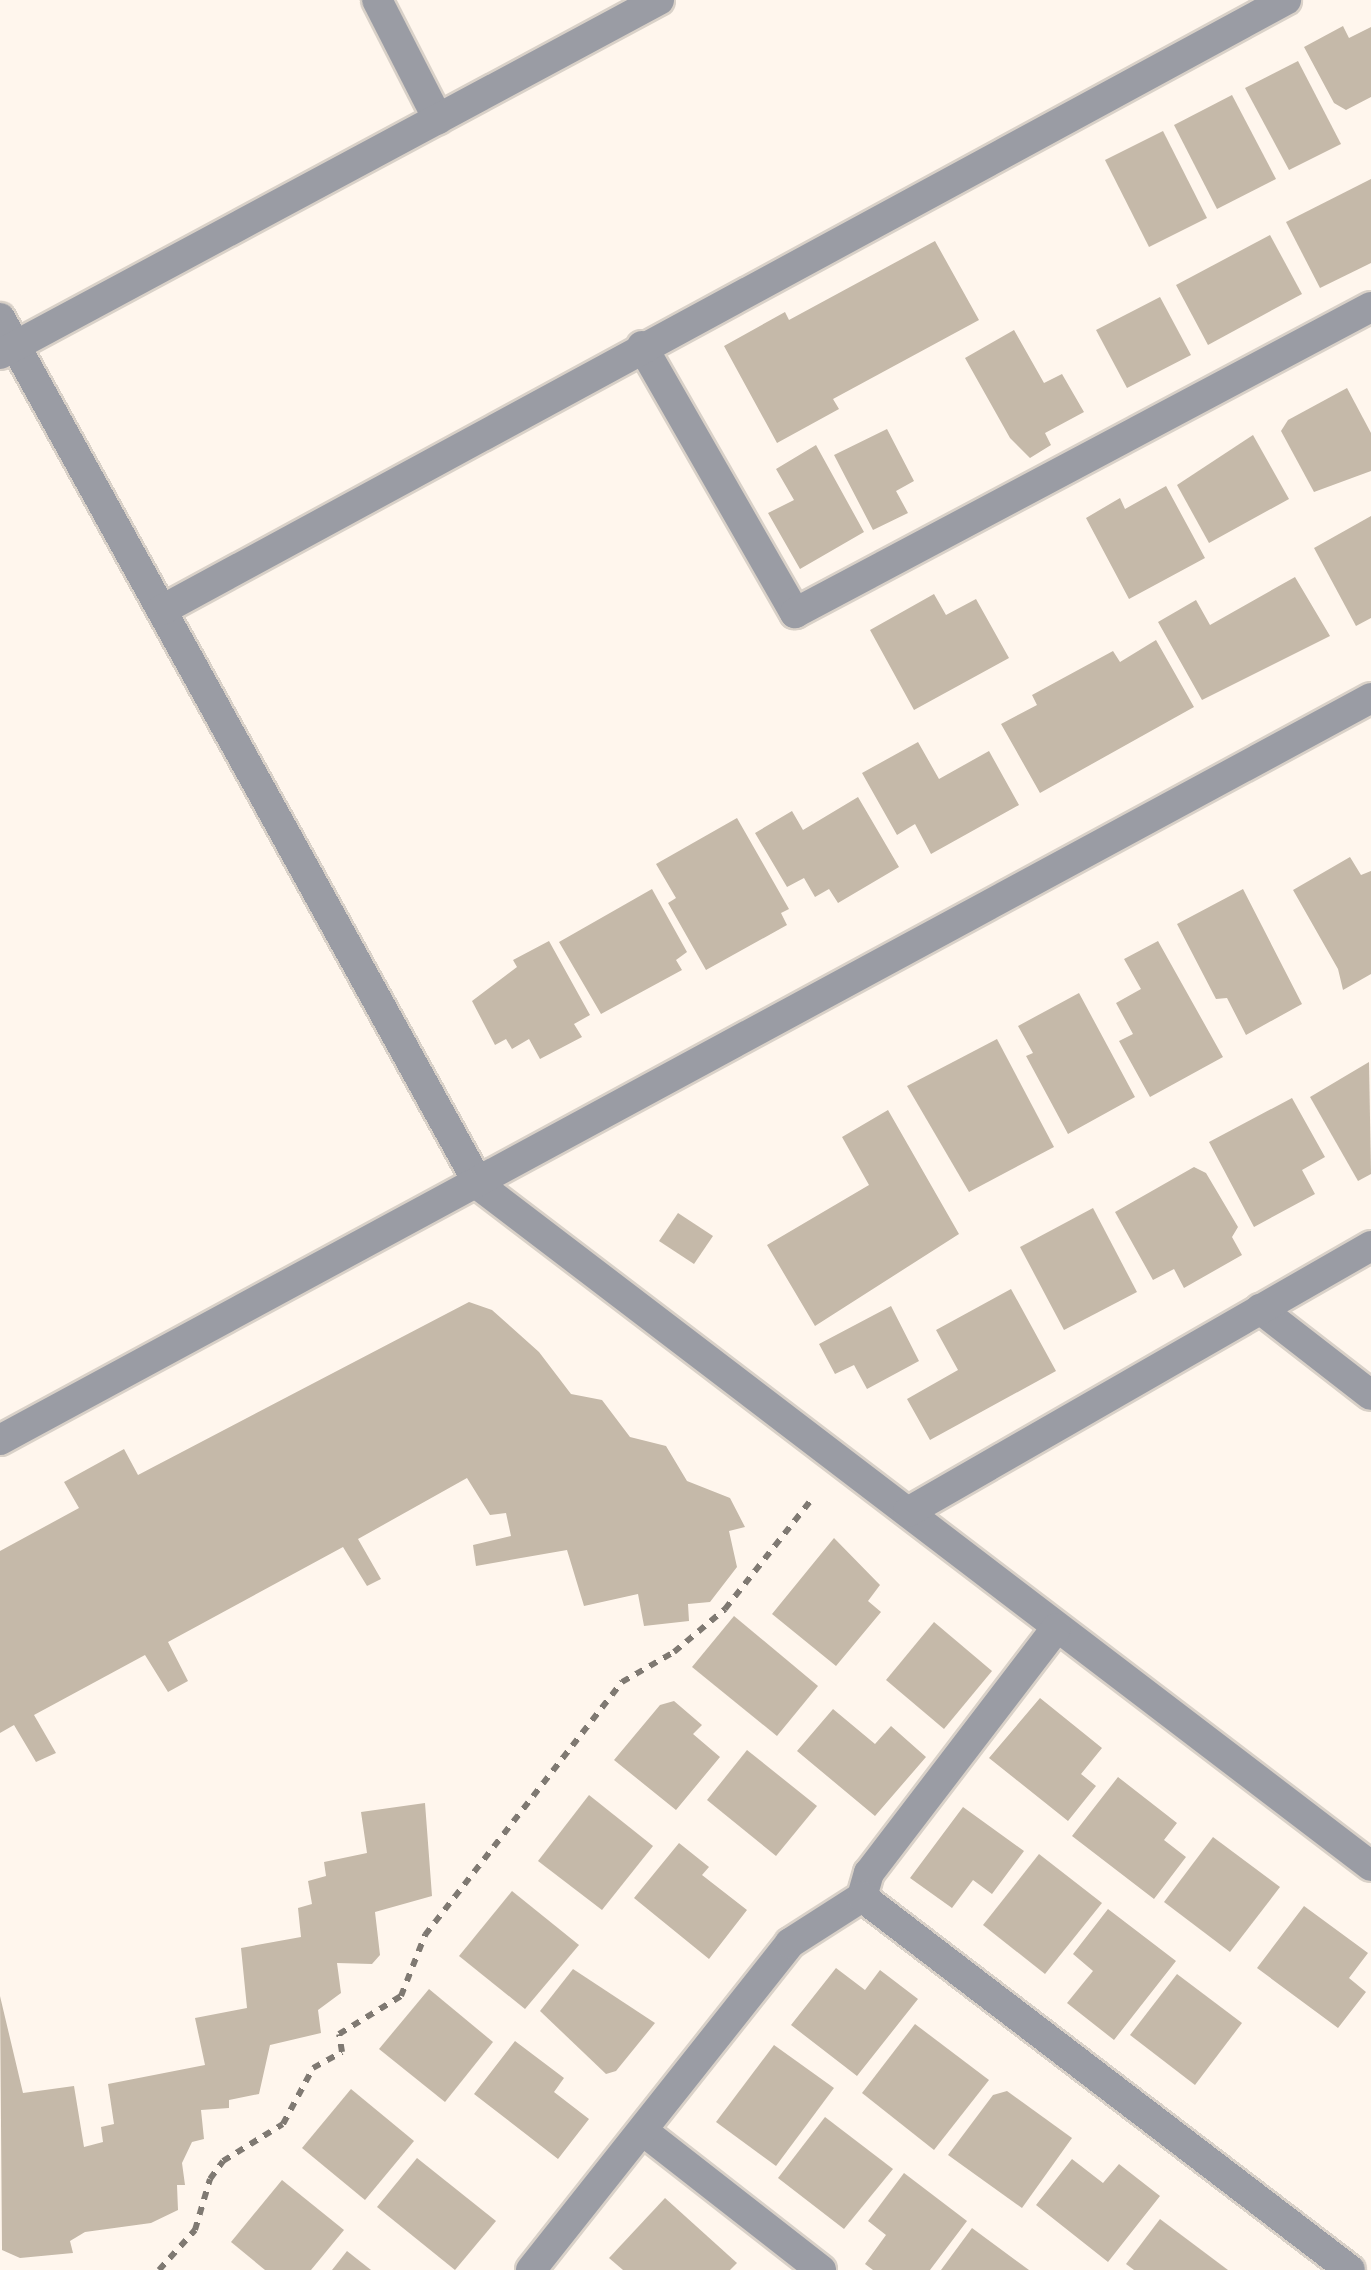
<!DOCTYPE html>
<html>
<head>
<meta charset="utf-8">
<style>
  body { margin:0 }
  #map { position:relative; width:1371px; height:2270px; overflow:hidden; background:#fff6ed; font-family:"Sofia Sans Condensed",sans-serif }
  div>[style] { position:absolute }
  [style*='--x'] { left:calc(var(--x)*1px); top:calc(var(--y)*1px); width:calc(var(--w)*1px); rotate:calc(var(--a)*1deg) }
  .building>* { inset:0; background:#c5b9a9 }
  .path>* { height:6px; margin-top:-3px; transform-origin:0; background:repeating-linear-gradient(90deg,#7f7972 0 8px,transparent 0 16px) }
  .roads { filter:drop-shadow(2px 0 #d9d1c8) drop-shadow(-2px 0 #d9d1c8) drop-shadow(0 2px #d9d1c8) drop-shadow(0 -2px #d9d1c8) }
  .minor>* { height:30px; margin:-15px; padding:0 15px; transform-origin:15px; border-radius:15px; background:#9a9ca4 }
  span { translate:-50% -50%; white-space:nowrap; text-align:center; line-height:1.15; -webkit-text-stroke:9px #fff; paint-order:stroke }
</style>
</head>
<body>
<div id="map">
  <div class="building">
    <i style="clip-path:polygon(1343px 26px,1349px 38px,1371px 27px,1371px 97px,1346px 110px,1334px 103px,1304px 47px)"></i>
    <i style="clip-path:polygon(1298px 61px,1341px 144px,1289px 170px,1245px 88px)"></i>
    <i style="clip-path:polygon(1232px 95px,1276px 179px,1217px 209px,1174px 125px)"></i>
    <i style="clip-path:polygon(1163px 131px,1207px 218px,1149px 247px,1105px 160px)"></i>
    <i style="clip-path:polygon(1371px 179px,1371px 263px,1320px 288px,1286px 222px)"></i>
    <i style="clip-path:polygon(1270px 235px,1302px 294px,1208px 345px,1176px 285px)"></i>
    <i style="clip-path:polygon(935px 241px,979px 320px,833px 399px,839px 409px,777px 443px,724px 346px,785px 312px,789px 320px)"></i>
    <i style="clip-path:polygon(1160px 297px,1191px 355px,1127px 388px,1096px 330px)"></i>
    <i style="clip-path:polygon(1014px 330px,1044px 383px,1062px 374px,1084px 412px,1045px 433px,1051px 445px,1030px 458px,1010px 438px,965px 358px)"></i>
    <i style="clip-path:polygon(1347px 388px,1371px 433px,1371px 471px,1314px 492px,1281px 431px,1288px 420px)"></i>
    <i style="clip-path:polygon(887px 429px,914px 481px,896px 491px,908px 513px,873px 530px,834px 455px)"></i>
    <i style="clip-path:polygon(1253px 435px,1289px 499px,1209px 543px,1177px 485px)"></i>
    <i style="clip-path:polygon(816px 445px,864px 532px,800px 569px,768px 513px,794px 500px,776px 469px)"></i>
    <i style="clip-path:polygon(1166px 486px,1205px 558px,1129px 599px,1086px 518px,1120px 498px,1125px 509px)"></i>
    <i style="clip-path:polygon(1371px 516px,1371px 618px,1356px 626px,1314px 548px)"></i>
    <i style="clip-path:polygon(1295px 577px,1330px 636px,1202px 700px,1158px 622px,1196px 600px,1210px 625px)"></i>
    <i style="clip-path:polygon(934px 594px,946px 615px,976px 599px,1009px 658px,914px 710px,870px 630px)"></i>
    <i style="clip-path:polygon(1156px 640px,1194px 707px,1040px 793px,1001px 724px,1037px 705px,1032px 695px,1113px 651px,1120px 662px)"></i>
    <i style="clip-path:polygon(918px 742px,939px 779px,989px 751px,1019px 805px,931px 854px,915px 824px,897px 835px,862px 773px)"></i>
    <i style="clip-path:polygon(858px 797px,899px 867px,838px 903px,829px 889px,815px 897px,804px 878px,787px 887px,755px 833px,792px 811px,803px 830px)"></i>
    <i style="clip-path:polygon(737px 818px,789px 909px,781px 913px,787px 925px,706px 970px,668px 903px,676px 898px,656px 864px)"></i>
    <i style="clip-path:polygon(1350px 857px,1361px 875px,1371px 871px,1371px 974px,1343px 990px,1338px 969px,1293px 890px)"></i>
    <i style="clip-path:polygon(652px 889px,687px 952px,676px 960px,682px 970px,601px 1014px,559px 942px)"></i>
    <i style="clip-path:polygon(1243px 889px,1302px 1004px,1246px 1035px,1227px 998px,1216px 999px,1177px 924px)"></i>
    <i style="clip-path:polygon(549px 941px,590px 1015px,574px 1024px,582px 1037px,540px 1059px,529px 1039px,512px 1049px,506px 1039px,495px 1045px,472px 1001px,517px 967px,513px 960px)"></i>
    <i style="clip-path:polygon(1158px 941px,1223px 1057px,1150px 1097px,1119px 1041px,1133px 1034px,1116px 1003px,1141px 989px,1124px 959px)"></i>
    <i style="clip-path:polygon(1079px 993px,1135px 1097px,1068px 1134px,1026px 1056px,1033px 1053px,1018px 1026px)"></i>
    <i style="clip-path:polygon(997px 1039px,1054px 1147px,969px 1192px,907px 1086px)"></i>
    <i style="clip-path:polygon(1369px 1062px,1371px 1174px,1358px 1181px,1310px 1097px)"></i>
    <i style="clip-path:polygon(1292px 1098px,1325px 1157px,1302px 1170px,1315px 1194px,1254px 1227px,1209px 1142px)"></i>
    <i style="clip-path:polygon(888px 1110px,959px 1234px,815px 1326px,767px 1245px,869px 1185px,842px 1137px)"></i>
    <i style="clip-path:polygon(1194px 1167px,1206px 1173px,1238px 1227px,1232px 1237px,1242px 1255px,1184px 1288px,1174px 1269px,1153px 1280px,1115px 1212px)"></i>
    <i style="clip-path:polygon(1093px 1208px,1137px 1292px,1064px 1330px,1020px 1247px)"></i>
    <i style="clip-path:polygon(678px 1213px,713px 1236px,694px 1264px,659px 1241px)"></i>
    <i style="clip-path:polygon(1011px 1289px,1056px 1371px,930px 1440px,907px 1399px,958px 1370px,936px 1330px)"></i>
    <i style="clip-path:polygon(469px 1302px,492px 1310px,539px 1352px,571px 1394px,602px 1400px,630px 1437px,666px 1446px,687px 1481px,730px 1498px,745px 1527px,729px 1531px,737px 1567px,710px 1602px,688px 1604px,689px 1621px,644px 1626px,638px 1594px,584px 1606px,567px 1550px,476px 1566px,473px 1545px,511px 1536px,506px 1513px,490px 1515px,467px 1478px,358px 1539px,381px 1579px,367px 1586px,343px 1547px,168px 1642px,188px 1681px,168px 1692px,145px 1655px,34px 1715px,56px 1753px,36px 1762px,14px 1725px,0 1733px,0 1551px,79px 1508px,64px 1482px,124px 1449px,138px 1475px)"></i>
    <i style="clip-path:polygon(891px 1306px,919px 1361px,867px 1389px,854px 1365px,835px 1374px,819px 1344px)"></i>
    <i style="clip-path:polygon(834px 1538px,880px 1585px,868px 1601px,881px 1612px,836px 1666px,772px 1614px)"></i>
    <i style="clip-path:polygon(734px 1616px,818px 1686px,777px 1736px,692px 1667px)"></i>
    <i style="clip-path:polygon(934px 1622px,992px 1671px,944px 1729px,886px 1680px)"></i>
    <i style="clip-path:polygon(1040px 1698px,1102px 1748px,1081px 1774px,1096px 1786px,1068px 1821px,989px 1758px)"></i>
    <i style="clip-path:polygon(674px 1701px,702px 1725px,693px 1734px,720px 1757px,676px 1810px,614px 1760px,660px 1705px)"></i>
    <i style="clip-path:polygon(833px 1709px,875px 1744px,891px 1726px,926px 1757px,875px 1816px,797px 1751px)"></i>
    <i style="clip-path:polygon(747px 1750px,817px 1806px,776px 1856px,707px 1800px)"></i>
    <i style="clip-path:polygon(1118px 1777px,1177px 1823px,1164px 1840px,1186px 1857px,1154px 1899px,1072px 1836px)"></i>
    <i style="clip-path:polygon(589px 1795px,653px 1846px,602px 1910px,538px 1861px)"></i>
    <i style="clip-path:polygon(425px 1803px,432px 1896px,375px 1912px,380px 1955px,372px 1964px,337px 1963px,341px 1993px,318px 2010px,321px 2033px,270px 2045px,259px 2094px,229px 2100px,229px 2108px,201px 2110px,204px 2139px,192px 2142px,182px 2163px,185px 2185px,177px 2185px,178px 2210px,151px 2223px,85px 2232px,70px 2241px,73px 2253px,20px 2258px,2px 2250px,0 1996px,23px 2093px,74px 2086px,84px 2147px,103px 2142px,101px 2127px,114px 2124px,108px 2084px,205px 2065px,195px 2018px,247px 2008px,241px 1948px,301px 1937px,298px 1908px,312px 1904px,308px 1881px,326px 1876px,324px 1862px,367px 1853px,361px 1812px)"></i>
    <i style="clip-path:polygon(963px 1807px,1024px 1851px,992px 1894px,973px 1880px,952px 1908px,910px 1878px)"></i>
    <i style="clip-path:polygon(1213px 1837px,1280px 1887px,1230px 1952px,1164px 1902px)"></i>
    <i style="clip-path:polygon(679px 1843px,709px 1867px,702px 1875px,747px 1910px,709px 1959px,634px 1898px)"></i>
    <i style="clip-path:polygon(1039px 1854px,1102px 1903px,1045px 1974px,983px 1925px)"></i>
    <i style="clip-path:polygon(512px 1891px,579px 1945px,525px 2009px,459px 1956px)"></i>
    <i style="clip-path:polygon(1304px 1906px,1368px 1953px,1349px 1978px,1366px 1992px,1338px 2028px,1257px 1968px)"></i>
    <i style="clip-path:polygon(1108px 1909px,1176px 1961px,1114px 2040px,1067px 2003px,1093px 1971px,1073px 1954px)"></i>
    <i style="clip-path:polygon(836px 1968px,865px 1990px,880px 1970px,918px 1999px,857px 2076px,791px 2025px)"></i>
    <i style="clip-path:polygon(573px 1969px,655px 2023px,616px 2071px,606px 2074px,540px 2011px)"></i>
    <i style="clip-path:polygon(1177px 1974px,1242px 2023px,1195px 2085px,1130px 2035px)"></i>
    <i style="clip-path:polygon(429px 1989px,493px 2042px,445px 2102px,379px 2049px)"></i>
    <i style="clip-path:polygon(915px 2024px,989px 2080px,934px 2150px,862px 2093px)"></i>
    <i style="clip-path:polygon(515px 2041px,564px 2078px,554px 2092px,589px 2119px,558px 2159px,474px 2094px)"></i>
    <i style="clip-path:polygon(774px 2045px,834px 2088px,776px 2166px,716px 2122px)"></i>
    <i style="clip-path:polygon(351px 2089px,414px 2141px,365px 2200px,302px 2148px)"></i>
    <i style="clip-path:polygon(1007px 2091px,1072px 2138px,1022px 2208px,948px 2155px,993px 2095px)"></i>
    <i style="clip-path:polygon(825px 2117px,893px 2169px,844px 2229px,778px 2178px)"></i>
    <i style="clip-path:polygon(417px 2158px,496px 2221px,455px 2270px,377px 2207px)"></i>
    <i style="clip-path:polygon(1072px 2159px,1103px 2183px,1119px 2164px,1160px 2196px,1108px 2262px,1036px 2205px)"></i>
    <i style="clip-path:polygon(904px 2173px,967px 2221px,930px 2270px,873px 2270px,865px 2264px,886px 2235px,868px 2221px)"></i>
    <i style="clip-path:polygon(282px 2180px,344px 2230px,311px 2270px,265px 2270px,231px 2242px)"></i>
    <i style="clip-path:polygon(665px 2198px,737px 2263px,730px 2270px,623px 2270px,609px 2258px)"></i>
    <i style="clip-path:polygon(1160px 2219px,1228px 2270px,1134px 2270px,1126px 2264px)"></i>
    <i style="clip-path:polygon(972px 2228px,1029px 2270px,941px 2270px)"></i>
    <i style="clip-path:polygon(347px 2251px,371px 2270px,332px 2270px)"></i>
  </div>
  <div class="path">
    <i style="--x:159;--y:2270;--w:54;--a:-48"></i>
    <i style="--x:195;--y:2230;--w:53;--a:-73.6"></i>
    <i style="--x:210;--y:2179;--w:22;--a:-54"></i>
    <i style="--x:223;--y:2161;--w:70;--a:-31.7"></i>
    <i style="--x:283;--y:2124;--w:64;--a:-61.8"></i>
    <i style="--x:313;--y:2068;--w:33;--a:-29"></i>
    <i style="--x:342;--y:2052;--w:18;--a:-99"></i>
    <i style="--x:339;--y:2034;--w:73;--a:-31.5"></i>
    <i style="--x:401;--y:1996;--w:66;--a:-68.5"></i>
    <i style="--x:425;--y:1935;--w:321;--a:-52.1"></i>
    <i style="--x:622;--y:1682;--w:60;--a:-30"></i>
    <i style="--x:674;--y:1652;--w:67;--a:-40.1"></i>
    <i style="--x:725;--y:1609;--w:139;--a:-51.7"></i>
  </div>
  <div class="roads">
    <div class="minor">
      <i style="--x:377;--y:0;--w:134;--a:62.9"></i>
      <i style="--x:0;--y:318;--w:992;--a:61.06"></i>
      <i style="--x:480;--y:1186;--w:1121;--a:37.35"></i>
      <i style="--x:642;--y:346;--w:308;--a:60.2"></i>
      <i style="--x:795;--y:613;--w:652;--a:-27.98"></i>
      <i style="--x:0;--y:354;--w:748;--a:-28.24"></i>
      <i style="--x:162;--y:610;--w:1279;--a:-28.49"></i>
      <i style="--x:1260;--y:1309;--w:140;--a:37.8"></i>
      <i style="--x:0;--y:1440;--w:1559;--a:-28.42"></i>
      <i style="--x:908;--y:1512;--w:534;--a:-29.88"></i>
      <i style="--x:862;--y:1897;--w:25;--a:-74"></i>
      <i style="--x:869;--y:1873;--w:308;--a:-52.6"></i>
      <i style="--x:643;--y:2131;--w:226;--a:38"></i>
      <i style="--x:531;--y:2270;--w:417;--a:-51.6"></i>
      <i style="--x:790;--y:1943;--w:85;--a:-32.6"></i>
      <i style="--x:862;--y:1897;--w:614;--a:37.39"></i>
    </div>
  </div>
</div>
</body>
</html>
